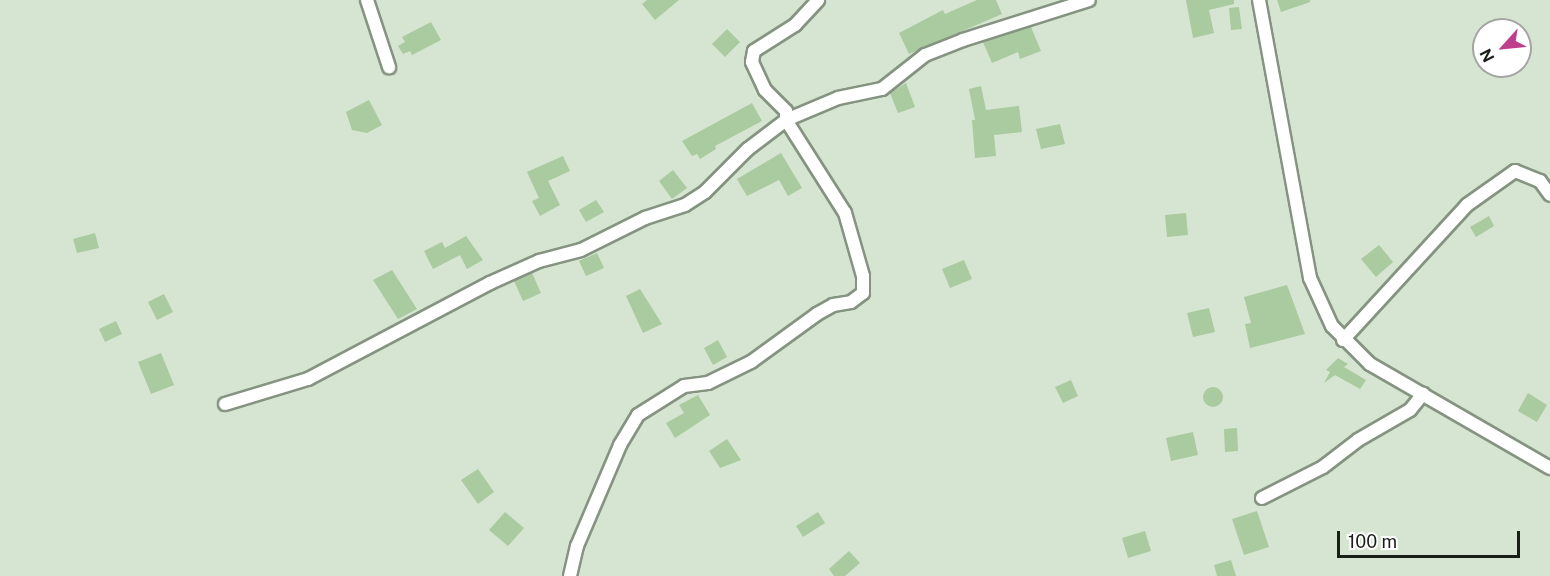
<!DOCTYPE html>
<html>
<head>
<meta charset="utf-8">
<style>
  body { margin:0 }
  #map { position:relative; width:1550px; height:576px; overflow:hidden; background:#d6e5d1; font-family:"Public Sans",sans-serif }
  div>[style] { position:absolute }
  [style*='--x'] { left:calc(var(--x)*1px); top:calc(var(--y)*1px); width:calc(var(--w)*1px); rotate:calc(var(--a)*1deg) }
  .building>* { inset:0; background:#aaca9f }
  .round { border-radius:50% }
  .roads { filter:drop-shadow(2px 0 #859381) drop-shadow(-2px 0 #859381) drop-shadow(0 2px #859381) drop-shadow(0 -2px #859381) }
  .minor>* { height:12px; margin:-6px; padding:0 6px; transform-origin:6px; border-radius:6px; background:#fff }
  span { translate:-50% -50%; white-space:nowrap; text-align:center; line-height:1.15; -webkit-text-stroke:6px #fff; paint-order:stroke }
  .north { position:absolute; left:1472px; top:18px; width:60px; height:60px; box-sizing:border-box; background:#fff; border:2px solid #a3a5a2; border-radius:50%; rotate:243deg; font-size:16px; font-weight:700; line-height:24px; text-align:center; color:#191e17 }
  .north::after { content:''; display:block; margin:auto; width:21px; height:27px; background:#bd3e8a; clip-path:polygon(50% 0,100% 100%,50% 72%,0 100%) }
  .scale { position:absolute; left:1337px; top:531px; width:183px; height:27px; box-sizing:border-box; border:3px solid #191e17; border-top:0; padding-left:8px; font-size:18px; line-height:21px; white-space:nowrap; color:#191e17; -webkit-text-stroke:4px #fff; paint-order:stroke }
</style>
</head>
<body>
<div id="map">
  <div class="building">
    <i style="clip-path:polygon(647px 0,679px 0,655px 20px,642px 4px)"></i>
    <i style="clip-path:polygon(977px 0,996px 0,1002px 14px,909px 54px,899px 33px,943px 10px,945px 14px)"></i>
    <i style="clip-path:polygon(1186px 0,1234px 0,1234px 4px,1209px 10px,1214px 33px,1193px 38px)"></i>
    <i style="clip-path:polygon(1277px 0,1310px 0,1310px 2px,1281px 12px)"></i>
    <i style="clip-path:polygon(1239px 7px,1242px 29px,1231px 30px,1229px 8px)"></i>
    <i style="clip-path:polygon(431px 22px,441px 40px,412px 55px,410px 51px,403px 54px,398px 46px,405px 42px,402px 37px)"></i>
    <i style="clip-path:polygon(1031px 27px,1041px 51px,1020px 59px,1018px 52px,992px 63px,983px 42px)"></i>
    <i style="clip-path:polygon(727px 29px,740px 42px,725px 57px,712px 44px)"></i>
    <i style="clip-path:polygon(906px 83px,915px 107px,898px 113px,890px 93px)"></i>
    <i style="clip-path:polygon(981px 86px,986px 110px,1019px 106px,1022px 132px,994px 135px,996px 156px,975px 158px,972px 120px,975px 120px,969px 89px)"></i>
    <i style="clip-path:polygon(369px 100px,382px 125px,367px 133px,352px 130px,346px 112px)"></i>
    <i style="clip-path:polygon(752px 103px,762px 121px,715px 146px,716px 149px,700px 159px,697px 154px,692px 156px,682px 141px)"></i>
    <i style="clip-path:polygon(1060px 124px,1065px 144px,1041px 149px,1036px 129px)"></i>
    <i style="clip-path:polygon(781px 153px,802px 188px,788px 196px,779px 180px,747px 196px,737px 179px)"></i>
    <i style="clip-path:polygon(563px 156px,570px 171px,548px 181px,560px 205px,540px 216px,532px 201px,539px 198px,527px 172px)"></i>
    <i style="clip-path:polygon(673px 170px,687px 188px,672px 199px,659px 181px)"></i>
    <i style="clip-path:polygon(596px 200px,604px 212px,586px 222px,579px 210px)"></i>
    <i style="clip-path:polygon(1186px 213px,1188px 235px,1167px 237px,1165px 215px)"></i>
    <i style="clip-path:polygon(1489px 216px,1494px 226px,1476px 237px,1470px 227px)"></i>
    <i style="clip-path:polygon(95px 233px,99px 248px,77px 253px,73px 239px)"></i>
    <i style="clip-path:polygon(466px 236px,483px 260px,467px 269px,460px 255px,433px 269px,424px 251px,442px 242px,445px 248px)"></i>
    <i style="clip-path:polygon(1379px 245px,1393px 262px,1376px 277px,1361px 259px)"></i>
    <i style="clip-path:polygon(597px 253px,604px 268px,586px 276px,579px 261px)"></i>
    <i style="clip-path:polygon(964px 260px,972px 279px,950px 288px,942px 269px)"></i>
    <i style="clip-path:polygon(392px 270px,417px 309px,398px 319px,373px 280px)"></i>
    <i style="clip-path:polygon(532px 273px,541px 293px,523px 301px,514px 281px)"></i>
    <i style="clip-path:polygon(1287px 285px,1305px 334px,1250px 348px,1245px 324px,1251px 323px,1244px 297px)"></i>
    <i style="clip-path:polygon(640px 289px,662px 324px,643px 333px,626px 296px)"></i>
    <i style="clip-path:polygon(164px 294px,173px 312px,157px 320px,148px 302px)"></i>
    <i style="clip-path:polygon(1209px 308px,1215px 332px,1193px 337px,1187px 313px)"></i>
    <i style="clip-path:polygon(116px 321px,122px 334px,105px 342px,99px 329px)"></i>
    <i style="clip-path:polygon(718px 340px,727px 357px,713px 365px,704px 348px)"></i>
    <i style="clip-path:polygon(161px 353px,174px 385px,151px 394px,138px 362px)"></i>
    <i style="clip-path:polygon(1338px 358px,1348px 364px,1344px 367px,1366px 380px,1360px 389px,1335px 375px,1324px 383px,1330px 372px,1326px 370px)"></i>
    <i style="clip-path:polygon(1071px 380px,1078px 396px,1063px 403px,1055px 387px)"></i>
    <i class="round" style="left:1203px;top:387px;width:20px;height:20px"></i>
    <i style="clip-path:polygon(1528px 393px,1547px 405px,1537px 422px,1518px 411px)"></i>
    <i style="clip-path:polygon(698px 395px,710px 415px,675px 438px,666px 423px,684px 413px,679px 405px)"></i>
    <i style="clip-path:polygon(1237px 428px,1238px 451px,1225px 452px,1224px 429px)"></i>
    <i style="clip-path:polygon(1193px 432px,1198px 455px,1171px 461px,1166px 438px)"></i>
    <i style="clip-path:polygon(727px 439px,741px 460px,720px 468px,709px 451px)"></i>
    <i style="clip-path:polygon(478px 469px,494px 492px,478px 504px,461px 480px)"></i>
    <i style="clip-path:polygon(1257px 511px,1269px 547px,1244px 555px,1232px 519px)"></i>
    <i style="clip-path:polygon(505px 512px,524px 528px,508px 546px,489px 530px)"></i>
    <i style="clip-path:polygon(818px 512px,825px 523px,803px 537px,796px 526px)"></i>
    <i style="clip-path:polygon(1145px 531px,1151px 551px,1128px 558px,1122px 538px)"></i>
    <i style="clip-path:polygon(849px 551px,860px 563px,845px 576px,834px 576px,829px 569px)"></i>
    <i style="clip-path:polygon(1231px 560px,1236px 576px,1217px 576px,1214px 565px)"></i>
  </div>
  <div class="roads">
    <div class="minor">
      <i style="--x:367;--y:0;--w:71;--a:71.8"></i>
      <i style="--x:1259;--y:0;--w:283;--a:79.6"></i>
      <i style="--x:1310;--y:278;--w:53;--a:65.4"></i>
      <i style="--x:1332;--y:326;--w:54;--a:45"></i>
      <i style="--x:1370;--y:364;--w:208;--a:30"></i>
      <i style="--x:1343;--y:340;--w:183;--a:-47.4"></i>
      <i style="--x:1467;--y:205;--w:59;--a:-35.3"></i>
      <i style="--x:1515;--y:171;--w:27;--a:22"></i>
      <i style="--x:1540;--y:181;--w:17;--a:54"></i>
      <i style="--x:225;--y:404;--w:87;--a:-16.8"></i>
      <i style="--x:308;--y:379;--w:206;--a:-27.8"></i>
      <i style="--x:490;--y:283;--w:54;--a:-24.2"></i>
      <i style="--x:539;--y:261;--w:43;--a:-14.7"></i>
      <i style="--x:581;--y:250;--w:72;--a:-26.6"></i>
      <i style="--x:645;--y:218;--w:42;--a:-18"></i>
      <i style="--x:685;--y:205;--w:24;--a:-33"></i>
      <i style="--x:705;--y:192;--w:61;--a:-45"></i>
      <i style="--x:748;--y:149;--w:48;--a:-37.3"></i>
      <i style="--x:786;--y:120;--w:56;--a:-22.9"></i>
      <i style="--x:838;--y:98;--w:45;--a:-11.6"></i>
      <i style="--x:882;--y:89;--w:55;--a:-38.3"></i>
      <i style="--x:925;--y:55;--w:41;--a:-21.5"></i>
      <i style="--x:963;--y:40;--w:132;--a:-17.6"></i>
      <i style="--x:1262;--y:498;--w:68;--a:-26.9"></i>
      <i style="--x:1323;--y:467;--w:44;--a:-37.6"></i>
      <i style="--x:1358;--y:440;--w:60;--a:-30"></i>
      <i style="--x:1410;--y:410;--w:21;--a:-51"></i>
      <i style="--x:570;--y:576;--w:31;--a:-77"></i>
      <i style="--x:577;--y:546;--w:110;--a:-66.9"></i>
      <i style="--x:620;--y:445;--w:35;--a:-59"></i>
      <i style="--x:638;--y:415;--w:54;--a:-32.2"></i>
      <i style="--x:684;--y:386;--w:24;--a:-7"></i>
      <i style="--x:708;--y:383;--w:48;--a:-26"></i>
      <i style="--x:751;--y:362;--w:82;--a:-36"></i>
      <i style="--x:817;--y:314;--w:18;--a:-29"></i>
      <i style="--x:833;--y:305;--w:18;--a:-9"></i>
      <i style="--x:851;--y:302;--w:15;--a:-37"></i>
      <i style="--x:863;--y:293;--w:17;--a:-90"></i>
      <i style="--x:863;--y:276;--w:66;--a:-105.9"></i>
      <i style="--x:845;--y:213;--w:110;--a:-122.4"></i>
      <i style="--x:786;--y:120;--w:9;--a:-90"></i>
      <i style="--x:786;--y:111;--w:30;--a:-135"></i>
      <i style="--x:765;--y:90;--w:31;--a:-115"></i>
      <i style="--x:752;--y:62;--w:11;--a:-80"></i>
      <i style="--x:754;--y:51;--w:49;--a:-32.4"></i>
      <i style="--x:795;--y:25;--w:34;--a:-47"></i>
    </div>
  </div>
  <div class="north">N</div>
  <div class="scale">100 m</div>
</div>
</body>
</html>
